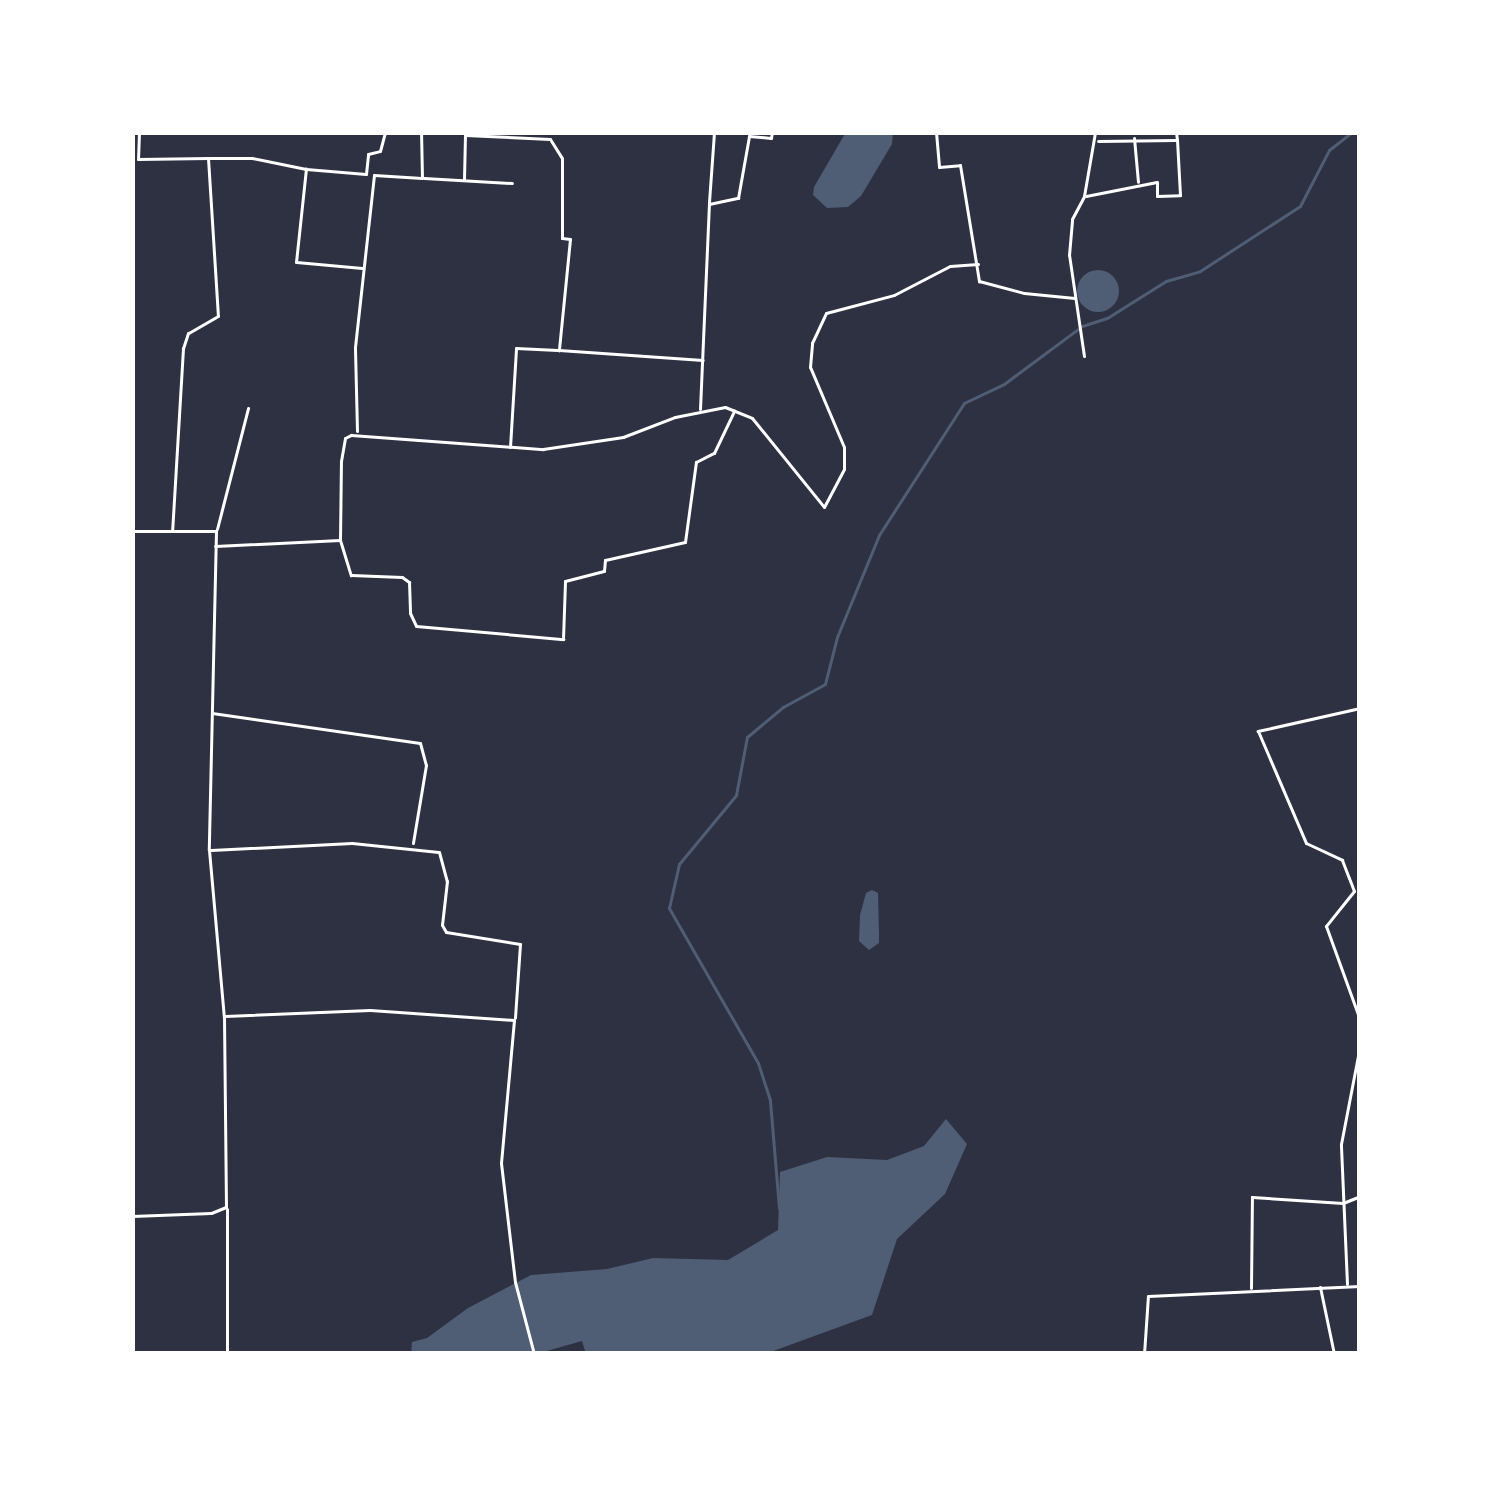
<!DOCTYPE html>
<html>
<head>
<meta charset="utf-8">
<style>
  body { margin:0 }
  #map { position:relative; width:1492px; height:1486px; overflow:hidden; background:#2d3142; font-family:"Open Sans",sans-serif }
  div>[style] { position:absolute }
  [style*='--x'] { left:calc(var(--x)*1px); top:calc(var(--y)*1px); width:calc(var(--w)*1px); rotate:calc(var(--a)*1deg) }
  .water>* { inset:0; background:#4f5d75 }
  .round { border-radius:50% }
  .stream>* { height:3px; margin:-1.5px; padding:0 1.5px; transform-origin:1.5px; border-radius:1.5px; background:#4f5d75 }
  .minor>* { height:3px; margin:-1.5px; padding:0 1.5px; transform-origin:1.5px; border-radius:1.5px; background:#fff }
  span { translate:-50% -50%; white-space:nowrap; text-align:center; line-height:1.15; -webkit-text-stroke:12px #fff; paint-order:stroke }
  .frame { position:absolute; inset:0; border:135px solid #fff; pointer-events:none }
</style>
</head>
<body>
<div id="map">
  <div class="water">
    <i style="clip-path:polygon(846px 132px,893px 132px,892px 144px,861px 196px,848px 207px,827px 208px,813px 195px,814px 187px)"></i>
    <i class="round" style="left:1077px;top:270px;width:42px;height:42px"></i>
    <i style="clip-path:polygon(872px 890px,878px 893px,879px 933px,879px 943px,869px 950px,859px 941px,860px 915px,866px 893px)"></i>
    <i style="clip-path:polygon(946px 1119px,967px 1144px,945px 1194px,897px 1239px,872px 1315px,765px 1354px,586px 1354px,582px 1341px,536px 1354px,411px 1354px,412px 1342px,427px 1338px,468px 1308px,531px 1275px,607px 1269px,653px 1258px,728px 1260px,778px 1230px,780px 1172px,827px 1157px,887px 1160px,924px 1146px)"></i>
  </div>
  <div class="stream">
    <i style="--x:779;--y:1208;--w:108;--a:-94.8"></i>
    <i style="--x:770;--y:1100;--w:39;--a:-108"></i>
    <i style="--x:758;--y:1063;--w:179;--a:-119.9"></i>
    <i style="--x:669;--y:908;--w:45;--a:-77.2"></i>
    <i style="--x:679;--y:864;--w:89;--a:-50.4"></i>
    <i style="--x:736;--y:795;--w:59;--a:-79.3"></i>
    <i style="--x:747;--y:737;--w:47;--a:-39.8"></i>
    <i style="--x:783;--y:707;--w:48;--a:-28.7"></i>
    <i style="--x:825;--y:684;--w:49;--a:-75.7"></i>
    <i style="--x:837;--y:637;--w:110;--a:-67.6"></i>
    <i style="--x:879;--y:535;--w:157;--a:-57.2"></i>
    <i style="--x:964;--y:403;--w:44;--a:-25.4"></i>
    <i style="--x:1004;--y:384;--w:97;--a:-36.6"></i>
    <i style="--x:1082;--y:326;--w:26;--a:-18"></i>
    <i style="--x:1107;--y:318;--w:70;--a:-32.1"></i>
    <i style="--x:1166;--y:281;--w:35;--a:-16"></i>
    <i style="--x:1200;--y:271;--w:119;--a:-33"></i>
    <i style="--x:1300;--y:206;--w:63;--a:-62.6"></i>
    <i style="--x:1329;--y:150;--w:29;--a:-38"></i>
  </div>
  <div class="minor">
    <i style="--x:139;--y:132;--w:27;--a:92"></i>
    <i style="--x:138;--y:159;--w:70;--a:-0.8"></i>
    <i style="--x:208;--y:158;--w:158;--a:86.4"></i>
    <i style="--x:218;--y:316;--w:34;--a:150"></i>
    <i style="--x:188;--y:333;--w:16;--a:108"></i>
    <i style="--x:183;--y:348;--w:183;--a:93.4"></i>
    <i style="--x:936;--y:132;--w:35;--a:85"></i>
    <i style="--x:939;--y:167;--w:21;--a:-5"></i>
    <i style="--x:960;--y:165;--w:118;--a:80.7"></i>
    <i style="--x:979;--y:281;--w:47;--a:14.9"></i>
    <i style="--x:1024;--y:293;--w:51;--a:5.6"></i>
    <i style="--x:1134;--y:138;--w:44;--a:84.8"></i>
    <i style="--x:1098;--y:141;--w:79;--a:-0.7"></i>
    <i style="--x:1177;--y:140;--w:8;--a:-97"></i>
    <i style="--x:210;--y:158;--w:42;--a:0"></i>
    <i style="--x:252;--y:158;--w:55;--a:11.5"></i>
    <i style="--x:424;--y:178;--w:88;--a:3.3"></i>
    <i style="--x:464;--y:179;--w:44;--a:-88.7"></i>
    <i style="--x:465;--y:135;--w:85;--a:2.7"></i>
    <i style="--x:550;--y:139;--w:22;--a:58"></i>
    <i style="--x:562;--y:158;--w:80;--a:90"></i>
    <i style="--x:562;--y:238;--w:8;--a:7"></i>
    <i style="--x:570;--y:239;--w:112;--a:95.7"></i>
    <i style="--x:559;--y:350;--w:144;--a:4"></i>
    <i style="--x:1086;--y:196;--w:72;--a:-11.2"></i>
    <i style="--x:1157;--y:182;--w:14;--a:90"></i>
    <i style="--x:1157;--y:196;--w:23;--a:-2"></i>
    <i style="--x:1180;--y:195;--w:55;--a:-93.1"></i>
    <i style="--x:709;--y:202;--w:70;--a:-85.9"></i>
    <i style="--x:362;--y:268;--w:66;--a:-174.8"></i>
    <i style="--x:296;--y:262;--w:94;--a:-83.9"></i>
    <i style="--x:306;--y:169;--w:60;--a:4.8"></i>
    <i style="--x:366;--y:174;--w:20;--a:-84"></i>
    <i style="--x:368;--y:154;--w:12;--a:-14"></i>
    <i style="--x:380;--y:151;--w:20;--a:-75"></i>
    <i style="--x:1084;--y:356;--w:102;--a:-98.4"></i>
    <i style="--x:1069;--y:255;--w:36;--a:-85"></i>
    <i style="--x:1072;--y:219;--w:26;--a:-62"></i>
    <i style="--x:1084;--y:196;--w:65;--a:-80.2"></i>
    <i style="--x:700;--y:409;--w:205;--a:-87.5"></i>
    <i style="--x:709;--y:204;--w:30;--a:-12"></i>
    <i style="--x:738;--y:198;--w:63;--a:-79.9"></i>
    <i style="--x:749;--y:136;--w:22;--a:5"></i>
    <i style="--x:771;--y:138;--w:6;--a:-81"></i>
    <i style="--x:357;--y:431;--w:84;--a:-91.4"></i>
    <i style="--x:355;--y:347;--w:173;--a:-83.7"></i>
    <i style="--x:374;--y:175;--w:48;--a:3.6"></i>
    <i style="--x:422;--y:178;--w:46;--a:-91.2"></i>
    <i style="--x:510;--y:447;--w:99;--a:-86.5"></i>
    <i style="--x:516;--y:348;--w:41;--a:2.8"></i>
    <i style="--x:217;--y:529;--w:125;--a:-75.6"></i>
    <i style="--x:132;--y:531;--w:84;--a:0"></i>
    <i style="--x:216;--y:531;--w:319;--a:91.3"></i>
    <i style="--x:209;--y:850;--w:168;--a:84.9"></i>
    <i style="--x:224;--y:1017;--w:190;--a:89.4"></i>
    <i style="--x:226;--y:1207;--w:16;--a:158"></i>
    <i style="--x:211;--y:1213;--w:79;--a:177.8"></i>
    <i style="--x:340;--y:540;--w:79;--a:-89.3"></i>
    <i style="--x:341;--y:461;--w:23;--a:-80"></i>
    <i style="--x:345;--y:438;--w:7;--a:-27"></i>
    <i style="--x:351;--y:435;--w:193;--a:4.2"></i>
    <i style="--x:543;--y:449;--w:81;--a:-8.5"></i>
    <i style="--x:623;--y:437;--w:56;--a:-21"></i>
    <i style="--x:675;--y:417;--w:51;--a:-11.3"></i>
    <i style="--x:725;--y:407;--w:29;--a:22"></i>
    <i style="--x:752;--y:418;--w:114;--a:51"></i>
    <i style="--x:824;--y:507;--w:43;--a:-62.2"></i>
    <i style="--x:844;--y:469;--w:22;--a:-90"></i>
    <i style="--x:844;--y:447;--w:87;--a:-113"></i>
    <i style="--x:810;--y:367;--w:24;--a:-85"></i>
    <i style="--x:812;--y:343;--w:33;--a:-65"></i>
    <i style="--x:826;--y:313;--w:70;--a:-14.8"></i>
    <i style="--x:894;--y:295;--w:63;--a:-27.4"></i>
    <i style="--x:950;--y:266;--w:28;--a:-4"></i>
    <i style="--x:215;--y:546;--w:125;--a:-2.7"></i>
    <i style="--x:340;--y:540;--w:37;--a:73"></i>
    <i style="--x:351;--y:575;--w:51;--a:2.2"></i>
    <i style="--x:402;--y:577;--w:9;--a:36"></i>
    <i style="--x:409;--y:582;--w:31;--a:88"></i>
    <i style="--x:410;--y:613;--w:14;--a:65"></i>
    <i style="--x:416;--y:626;--w:148;--a:5.1"></i>
    <i style="--x:563;--y:639;--w:58;--a:-88"></i>
    <i style="--x:565;--y:581;--w:40;--a:-14.4"></i>
    <i style="--x:604;--y:571;--w:11;--a:-85"></i>
    <i style="--x:605;--y:560;--w:82;--a:-12.7"></i>
    <i style="--x:685;--y:542;--w:81;--a:-82.2"></i>
    <i style="--x:696;--y:462;--w:20;--a:-27"></i>
    <i style="--x:714;--y:453;--w:47;--a:-64.5"></i>
    <i style="--x:1360;--y:708;--w:105;--a:167.3"></i>
    <i style="--x:1258;--y:731;--w:122;--a:66.8"></i>
    <i style="--x:1306;--y:843;--w:40;--a:25"></i>
    <i style="--x:1342;--y:860;--w:19;--a:69"></i>
    <i style="--x:1349;--y:878;--w:14;--a:69"></i>
    <i style="--x:1354;--y:891;--w:45;--a:128.7"></i>
    <i style="--x:1326;--y:926;--w:100;--a:70.1"></i>
    <i style="--x:212;--y:713;--w:210;--a:8.2"></i>
    <i style="--x:420;--y:743;--w:23;--a:75"></i>
    <i style="--x:426;--y:765;--w:79;--a:99.5"></i>
    <i style="--x:211;--y:850;--w:141;--a:-2.8"></i>
    <i style="--x:352;--y:843;--w:87;--a:5.9"></i>
    <i style="--x:439;--y:852;--w:30;--a:75"></i>
    <i style="--x:447;--y:881;--w:44;--a:96.5"></i>
    <i style="--x:442;--y:925;--w:8;--a:60"></i>
    <i style="--x:446;--y:932;--w:75;--a:9.2"></i>
    <i style="--x:520;--y:944;--w:74;--a:93.9"></i>
    <i style="--x:225;--y:1016;--w:145;--a:-2.4"></i>
    <i style="--x:370;--y:1010;--w:144;--a:4"></i>
    <i style="--x:514;--y:1020;--w:144;--a:95.2"></i>
    <i style="--x:501;--y:1163;--w:120;--a:83.3"></i>
    <i style="--x:515;--y:1282;--w:74;--a:75.2"></i>
    <i style="--x:227;--y:1209;--w:145;--a:90"></i>
    <i style="--x:1347;--y:1284;--w:140;--a:-92.5"></i>
    <i style="--x:1341;--y:1144;--w:101;--a:-79.1"></i>
    <i style="--x:1320;--y:1287;--w:68;--a:78.2"></i>
    <i style="--x:1251;--y:1288;--w:91;--a:-89.4"></i>
    <i style="--x:1252;--y:1197;--w:91;--a:3.8"></i>
    <i style="--x:1343;--y:1203;--w:18;--a:-22"></i>
    <i style="--x:1144;--y:1354;--w:58;--a:-86.1"></i>
    <i style="--x:1148;--y:1296;--w:212;--a:-2.7"></i>
  </div>
  <div class="frame"></div>
</div>
</body>
</html>
